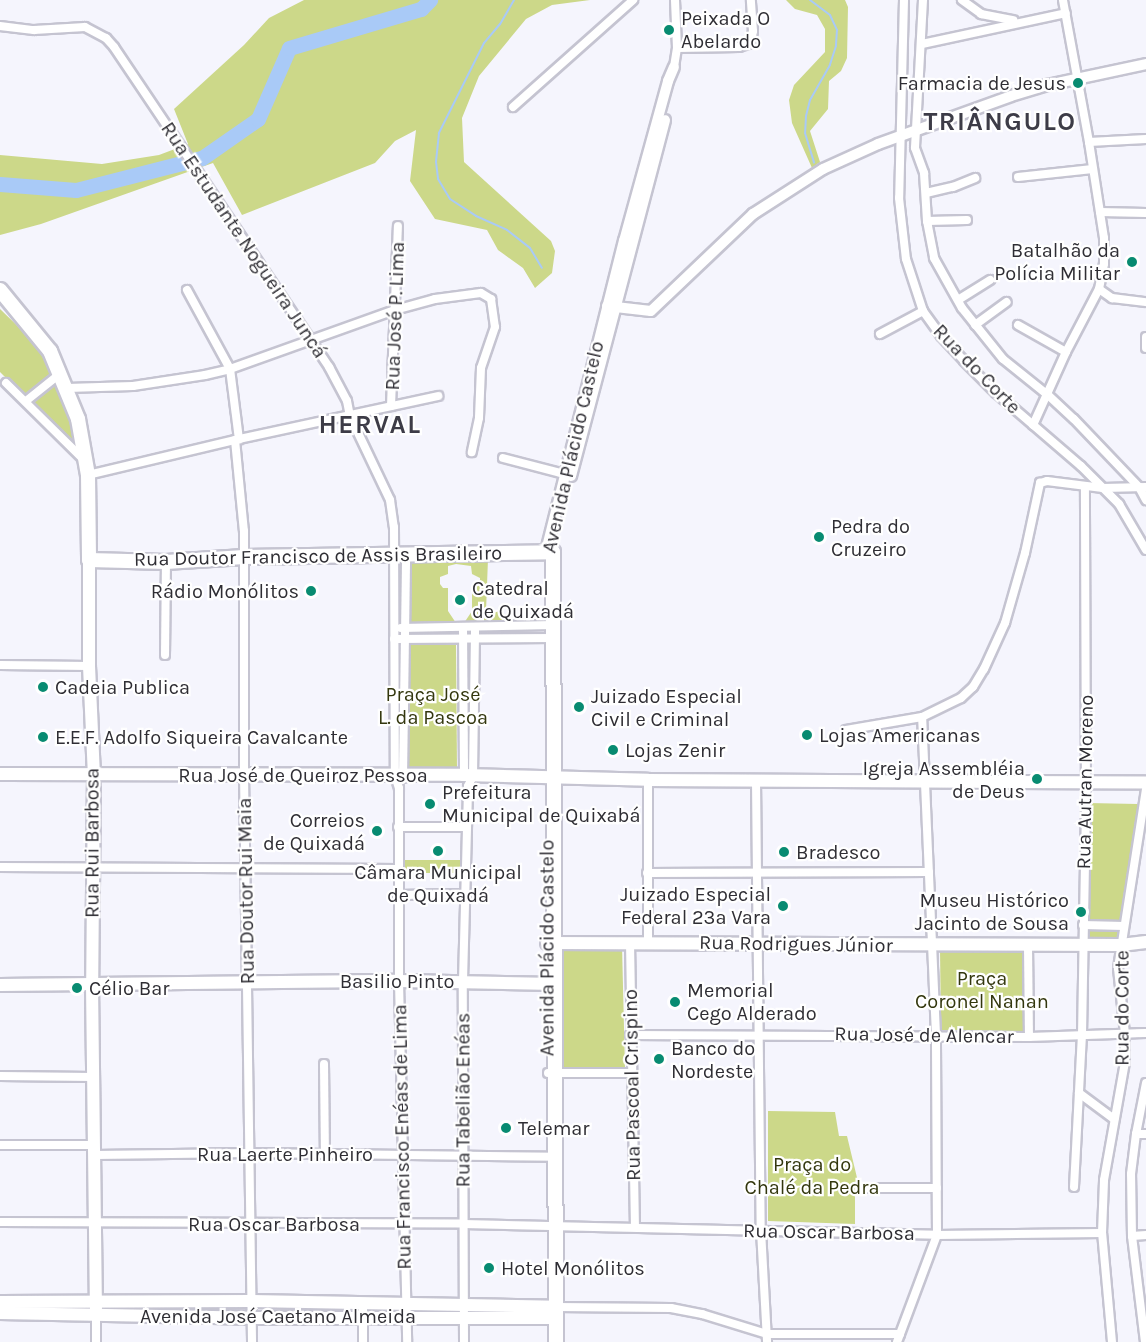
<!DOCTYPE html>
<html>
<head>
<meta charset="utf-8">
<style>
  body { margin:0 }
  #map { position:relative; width:1146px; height:1342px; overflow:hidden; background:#f5f5fd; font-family:Karla,sans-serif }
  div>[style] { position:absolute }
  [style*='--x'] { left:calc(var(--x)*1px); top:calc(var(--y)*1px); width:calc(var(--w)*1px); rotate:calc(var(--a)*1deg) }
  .green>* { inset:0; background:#ccd889 }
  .stream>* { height:2px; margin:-1px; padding:0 1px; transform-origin:1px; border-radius:1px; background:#a9caf7 }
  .river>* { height:15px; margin:-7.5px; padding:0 7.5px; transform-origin:7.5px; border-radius:7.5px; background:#a9caf7 }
  .roads { filter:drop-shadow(2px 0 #c5c4d1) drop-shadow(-2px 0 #c5c4d1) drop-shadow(0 2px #c5c4d1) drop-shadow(0 -2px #c5c4d1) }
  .minor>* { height:8px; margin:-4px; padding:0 4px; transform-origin:4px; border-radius:4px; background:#fff }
  .tertiary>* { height:10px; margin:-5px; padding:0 5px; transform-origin:5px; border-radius:5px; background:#fff }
  .secondary>* { height:12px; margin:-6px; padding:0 6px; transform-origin:6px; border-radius:6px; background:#fff }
  .primary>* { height:14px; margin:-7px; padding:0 7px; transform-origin:7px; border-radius:7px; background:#fff }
  .dots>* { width:16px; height:16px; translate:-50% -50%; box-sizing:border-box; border:3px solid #fff; border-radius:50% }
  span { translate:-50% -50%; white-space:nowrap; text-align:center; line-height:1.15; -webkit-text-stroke:4.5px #fff; paint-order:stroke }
  .poi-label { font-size:20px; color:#2f2e34 }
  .left { translate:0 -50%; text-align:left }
  .right { translate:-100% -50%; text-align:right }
  .street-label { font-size:20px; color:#2f2e34 }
  .park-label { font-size:20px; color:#33370e }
  .district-label { font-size:26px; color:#3d3c47; font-weight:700; letter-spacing:1.5px }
</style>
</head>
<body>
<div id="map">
  <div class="green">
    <i style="clip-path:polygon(304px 0,590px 0,552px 5px,526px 19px,479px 76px,462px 118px,464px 162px,551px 241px,555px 251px,552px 273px,535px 288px,523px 268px,498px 250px,487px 230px,435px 219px,410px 181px,416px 130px,395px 141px,375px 163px,242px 215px,213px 163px,41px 224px,0 235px,0 155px,102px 164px,159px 155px,188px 144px,174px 109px,244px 45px,269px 18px)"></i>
    <i style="clip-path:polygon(786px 0,845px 0,848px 7px,847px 58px,841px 71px,829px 81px,828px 109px,810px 131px,820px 162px,812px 168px,792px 123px,789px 100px,794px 85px,825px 52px,825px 29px,817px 15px,795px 9px)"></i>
    <i style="clip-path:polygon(0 309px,30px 338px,32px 336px,56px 373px,26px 398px,0 372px)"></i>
    <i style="clip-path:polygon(59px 381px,74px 420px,79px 450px,33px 402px)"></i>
    <i style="clip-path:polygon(411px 559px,488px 559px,486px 611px,502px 612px,502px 622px,464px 623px,472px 611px,472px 588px,480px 585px,480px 578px,472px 574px,471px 566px,456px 564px,448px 566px,448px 574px,440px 577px,440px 584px,443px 588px,448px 588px,448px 611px,456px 623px,411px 624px)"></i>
    <i style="clip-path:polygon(409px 645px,456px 645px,457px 768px,409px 769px)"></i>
    <i style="clip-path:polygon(1088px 803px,1138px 804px,1122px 923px,1086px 921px)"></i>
    <i style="clip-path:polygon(401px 860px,460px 860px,460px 873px,401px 873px)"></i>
    <i style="clip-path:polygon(1086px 929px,1120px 930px,1120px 939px,1086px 939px)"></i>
    <i style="clip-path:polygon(559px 946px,622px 946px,625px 1068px,559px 1067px)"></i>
    <i style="clip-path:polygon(940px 949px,1023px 949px,1024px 1031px,941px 1030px)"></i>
    <i style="clip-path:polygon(768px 1111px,835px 1112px,839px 1136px,847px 1136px,859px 1186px,855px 1186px,855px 1224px,768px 1221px)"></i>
  </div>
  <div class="stream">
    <i style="--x:514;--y:0;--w:28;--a:120"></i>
    <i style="--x:500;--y:24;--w:25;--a:130"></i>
    <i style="--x:484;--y:43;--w:101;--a:116.6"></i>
    <i style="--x:439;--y:133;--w:29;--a:96"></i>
    <i style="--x:436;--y:162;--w:17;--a:83"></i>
    <i style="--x:438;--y:179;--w:23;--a:59"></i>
    <i style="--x:450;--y:199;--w:31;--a:33"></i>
    <i style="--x:476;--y:216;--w:34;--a:24"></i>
    <i style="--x:507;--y:230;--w:29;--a:38"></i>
    <i style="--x:530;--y:248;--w:23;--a:59"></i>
    <i style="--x:810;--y:0;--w:25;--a:37"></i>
    <i style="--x:830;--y:15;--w:17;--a:65"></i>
    <i style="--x:837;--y:30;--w:16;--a:94"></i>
    <i style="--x:836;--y:46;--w:20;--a:108"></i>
    <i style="--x:830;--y:65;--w:40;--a:119.7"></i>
    <i style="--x:810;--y:100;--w:16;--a:104"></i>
    <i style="--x:806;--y:116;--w:17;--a:93"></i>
    <i style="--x:805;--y:133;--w:31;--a:73"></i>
  </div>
  <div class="river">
    <i style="--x:0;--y:184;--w:76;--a:4.5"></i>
    <i style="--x:76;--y:190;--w:130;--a:-14.3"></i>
    <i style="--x:202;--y:158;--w:68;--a:-34.9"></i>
    <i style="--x:258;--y:119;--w:77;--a:-66.4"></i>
    <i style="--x:289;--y:48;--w:138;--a:-16.5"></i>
    <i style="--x:421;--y:9;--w:13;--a:-45"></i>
  </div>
  <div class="roads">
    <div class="minor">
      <i style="--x:904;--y:0;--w:198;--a:91.4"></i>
      <i style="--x:899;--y:198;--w:61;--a:83.5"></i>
      <i style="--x:906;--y:259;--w:55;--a:71.9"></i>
      <i style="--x:923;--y:311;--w:31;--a:54"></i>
      <i style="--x:941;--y:336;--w:34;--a:47"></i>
      <i style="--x:964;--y:361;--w:45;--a:45"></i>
      <i style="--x:996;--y:393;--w:112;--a:40.7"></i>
      <i style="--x:1081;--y:466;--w:54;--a:45"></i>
      <i style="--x:1119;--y:504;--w:53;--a:59.6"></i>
      <i style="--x:923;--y:0;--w:148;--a:93.1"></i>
      <i style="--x:915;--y:148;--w:27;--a:70"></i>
      <i style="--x:924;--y:173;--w:48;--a:86.4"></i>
      <i style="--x:927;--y:221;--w:38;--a:79"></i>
      <i style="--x:934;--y:258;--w:57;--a:60.8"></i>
      <i style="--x:962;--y:308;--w:65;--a:51.2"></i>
      <i style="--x:1003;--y:359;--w:58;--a:38.7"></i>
      <i style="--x:1048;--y:395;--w:35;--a:43"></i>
      <i style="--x:1074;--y:419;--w:94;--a:46.3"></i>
      <i style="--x:1139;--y:487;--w:15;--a:62"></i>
      <i style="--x:962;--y:0;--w:24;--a:36"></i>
      <i style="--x:981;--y:14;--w:33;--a:11"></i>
      <i style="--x:0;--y:26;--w:34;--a:7"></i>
      <i style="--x:34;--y:30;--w:51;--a:-3.4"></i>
      <i style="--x:85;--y:27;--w:24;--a:28"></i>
      <i style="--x:106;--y:38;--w:12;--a:48"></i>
      <i style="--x:114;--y:47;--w:386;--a:56.1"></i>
      <i style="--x:329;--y:367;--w:38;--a:62"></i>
      <i style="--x:347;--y:401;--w:15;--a:79"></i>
      <i style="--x:350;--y:416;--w:93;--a:64.5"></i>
      <i style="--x:390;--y:500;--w:27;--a:82"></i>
      <i style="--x:394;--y:527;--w:249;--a:89.8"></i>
      <i style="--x:395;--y:776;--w:13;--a:72"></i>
      <i style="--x:399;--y:788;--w:193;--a:90"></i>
      <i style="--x:399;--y:981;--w:361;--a:88.7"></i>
      <i style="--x:922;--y:44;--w:147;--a:-12.1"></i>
      <i style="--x:677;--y:48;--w:62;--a:-0.9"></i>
      <i style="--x:739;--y:47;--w:13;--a:-18"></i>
      <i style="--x:751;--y:43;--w:12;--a:-81"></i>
      <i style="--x:753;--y:31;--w:31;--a:-94"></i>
      <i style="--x:674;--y:67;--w:19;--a:-81"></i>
      <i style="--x:677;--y:48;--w:48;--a:-92.4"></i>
      <i style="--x:513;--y:107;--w:161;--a:-41.7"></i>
      <i style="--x:1089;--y:142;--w:57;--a:-3"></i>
      <i style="--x:1018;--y:177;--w:75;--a:-6.1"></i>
      <i style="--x:926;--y:193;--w:28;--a:-13"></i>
      <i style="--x:953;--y:187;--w:24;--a:-22"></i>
      <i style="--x:1100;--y:212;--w:46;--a:1.2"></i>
      <i style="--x:927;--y:221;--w:40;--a:-1.4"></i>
      <i style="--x:1099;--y:289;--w:16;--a:35"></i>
      <i style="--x:1112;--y:298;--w:34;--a:7"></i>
      <i style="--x:187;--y:290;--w:90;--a:61.4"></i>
      <i style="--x:230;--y:369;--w:71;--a:82.7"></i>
      <i style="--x:958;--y:300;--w:38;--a:-32"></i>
      <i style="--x:975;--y:325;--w:39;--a:-36"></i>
      <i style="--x:1018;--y:325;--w:55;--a:29.4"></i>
      <i style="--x:880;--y:334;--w:49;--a:-28.1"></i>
      <i style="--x:1146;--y:348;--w:11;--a:-90"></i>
      <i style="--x:6;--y:383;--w:112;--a:44.6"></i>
      <i style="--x:67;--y:388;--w:66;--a:-1.7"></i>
      <i style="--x:133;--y:386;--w:73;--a:-8.7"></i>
      <i style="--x:205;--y:375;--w:26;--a:-13"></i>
      <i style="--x:230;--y:369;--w:175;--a:-19.7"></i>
      <i style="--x:395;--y:310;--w:41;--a:-15.4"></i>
      <i style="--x:435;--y:299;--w:46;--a:-7.4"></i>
      <i style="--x:481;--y:293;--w:12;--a:31"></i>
      <i style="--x:491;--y:299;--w:28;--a:82"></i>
      <i style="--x:495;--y:327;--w:43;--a:108.9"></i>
      <i style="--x:481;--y:368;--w:50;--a:92.3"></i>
      <i style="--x:479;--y:418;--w:35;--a:102"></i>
      <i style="--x:26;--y:401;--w:45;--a:-38.7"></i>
      <i style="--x:391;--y:406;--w:180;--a:-87.8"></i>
      <i style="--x:1033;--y:425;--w:80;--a:-65.7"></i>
      <i style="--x:1066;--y:352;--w:71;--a:-62.4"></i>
      <i style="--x:1099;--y:289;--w:25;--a:-79"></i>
      <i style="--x:1104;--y:264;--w:26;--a:-90"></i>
      <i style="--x:1104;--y:238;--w:97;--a:-98.9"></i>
      <i style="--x:1089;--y:142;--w:144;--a:-100.4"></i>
      <i style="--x:235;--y:440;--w:91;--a:84.4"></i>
      <i style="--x:244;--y:531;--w:243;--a:90"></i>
      <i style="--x:244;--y:774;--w:568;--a:89.19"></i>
      <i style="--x:503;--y:458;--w:64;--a:14.5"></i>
      <i style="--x:88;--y:475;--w:155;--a:-13.4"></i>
      <i style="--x:239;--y:439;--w:204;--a:-12.2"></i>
      <i style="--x:463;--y:627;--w:150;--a:89.6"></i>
      <i style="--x:401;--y:628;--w:152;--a:-1.1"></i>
      <i style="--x:394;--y:639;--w:159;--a:-0.4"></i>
      <i style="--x:165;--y:655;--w:93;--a:-89.4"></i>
      <i style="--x:0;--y:665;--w:89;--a:0.6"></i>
      <i style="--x:846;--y:730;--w:77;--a:-9.7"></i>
      <i style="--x:922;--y:717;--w:43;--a:-26"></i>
      <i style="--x:961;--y:698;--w:16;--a:-43"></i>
      <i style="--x:973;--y:687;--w:21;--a:-59"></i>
      <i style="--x:984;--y:669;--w:51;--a:-65.5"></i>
      <i style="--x:1005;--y:623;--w:73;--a:-74.1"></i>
      <i style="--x:1025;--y:553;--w:72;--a:-77.9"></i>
      <i style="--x:1040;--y:483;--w:7;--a:-16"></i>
      <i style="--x:1047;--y:481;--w:56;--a:7.1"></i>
      <i style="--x:1103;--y:488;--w:43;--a:-1.3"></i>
      <i style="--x:403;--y:778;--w:224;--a:-89.2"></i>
      <i style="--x:648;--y:780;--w:163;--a:90"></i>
      <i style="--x:756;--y:781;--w:449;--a:89.4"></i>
      <i style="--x:761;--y:1230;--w:112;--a:86.9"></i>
      <i style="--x:398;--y:827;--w:68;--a:0"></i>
      <i style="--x:0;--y:867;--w:398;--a:0.3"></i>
      <i style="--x:647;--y:873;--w:282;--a:-0.2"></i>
      <i style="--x:398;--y:895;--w:68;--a:-0.8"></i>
      <i style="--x:1083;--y:925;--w:41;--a:1.4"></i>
      <i style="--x:630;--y:942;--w:285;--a:89"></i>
      <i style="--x:1028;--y:945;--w:92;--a:89.4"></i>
      <i style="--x:630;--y:1035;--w:399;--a:0.3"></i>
      <i style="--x:1029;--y:1037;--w:117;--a:-2"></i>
      <i style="--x:324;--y:1064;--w:90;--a:89.4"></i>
      <i style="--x:548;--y:1073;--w:83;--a:0"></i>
      <i style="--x:0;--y:1076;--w:93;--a:0.6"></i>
      <i style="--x:1079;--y:1093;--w:44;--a:36.6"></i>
      <i style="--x:1136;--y:1134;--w:10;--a:0"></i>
      <i style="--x:0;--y:1145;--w:94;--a:0"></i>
      <i style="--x:95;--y:1155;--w:154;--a:-0.7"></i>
      <i style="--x:249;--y:1153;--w:307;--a:0.7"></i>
      <i style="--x:1074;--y:1187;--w:152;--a:-87"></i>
      <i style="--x:1082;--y:1035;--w:236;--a:-89"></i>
      <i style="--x:1086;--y:799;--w:313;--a:-90.2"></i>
      <i style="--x:866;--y:1188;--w:71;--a:0"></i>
      <i style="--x:0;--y:1222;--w:463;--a:0.2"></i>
      <i style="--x:463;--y:1224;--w:474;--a:1.3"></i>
      <i style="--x:937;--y:1235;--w:165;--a:-0.7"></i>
      <i style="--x:1132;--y:1236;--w:14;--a:-4"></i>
      <i style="--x:363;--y:1305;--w:37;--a:90"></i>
      <i style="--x:556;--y:1307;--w:115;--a:0.5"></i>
      <i style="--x:671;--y:1308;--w:32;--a:11"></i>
      <i style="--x:702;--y:1314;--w:68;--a:17.1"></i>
      <i style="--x:767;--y:1334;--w:133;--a:0"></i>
      <i style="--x:96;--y:1314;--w:28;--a:90"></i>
      <i style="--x:464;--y:1342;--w:361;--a:-90.2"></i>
      <i style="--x:463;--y:981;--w:195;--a:-88.5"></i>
      <i style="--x:468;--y:786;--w:11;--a:-63"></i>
      <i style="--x:473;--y:776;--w:149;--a:-89.2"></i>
      <i style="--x:897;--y:1342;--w:114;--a:-69.5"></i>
      <i style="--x:937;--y:1235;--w:200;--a:-90.3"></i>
      <i style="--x:936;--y:1035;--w:318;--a:-92.5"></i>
      <i style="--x:1112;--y:1342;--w:109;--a:-95.2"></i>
      <i style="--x:1102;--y:1233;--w:53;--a:-87.8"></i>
      <i style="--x:1104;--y:1180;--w:120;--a:-79.9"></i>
      <i style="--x:1125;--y:1062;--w:28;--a:-90"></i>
      <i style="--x:1125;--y:1034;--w:66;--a:-96.1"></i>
      <i style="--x:1118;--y:968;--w:181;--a:-81.1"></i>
      <i style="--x:1145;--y:1342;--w:107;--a:-97"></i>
      <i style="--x:1132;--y:1236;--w:62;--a:-90.9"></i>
      <i style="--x:1131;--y:1174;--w:40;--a:-82.9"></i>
      <i style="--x:1136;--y:1134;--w:52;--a:-78.9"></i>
    </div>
    <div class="tertiary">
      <i style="--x:607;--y:306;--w:44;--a:6.5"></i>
      <i style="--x:651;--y:311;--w:141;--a:-43.6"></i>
      <i style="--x:753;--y:214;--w:83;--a:-32.7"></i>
      <i style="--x:823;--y:169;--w:60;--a:-24.4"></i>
      <i style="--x:878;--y:144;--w:141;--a:-19.8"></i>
      <i style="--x:1011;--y:96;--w:39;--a:-17"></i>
      <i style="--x:1048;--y:85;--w:100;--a:-12.1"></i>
      <i style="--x:571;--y:476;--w:368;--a:-75.2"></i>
      <i style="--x:546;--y:551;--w:320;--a:-75.9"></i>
      <i style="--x:624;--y:241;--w:166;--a:-74.6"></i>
      <i style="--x:668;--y:81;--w:15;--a:-67"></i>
    </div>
    <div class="secondary">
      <i style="--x:89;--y:560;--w:106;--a:90"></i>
      <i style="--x:89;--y:666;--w:109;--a:87.4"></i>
      <i style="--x:94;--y:775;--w:210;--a:90.5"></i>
      <i style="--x:92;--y:985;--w:329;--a:89.3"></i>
      <i style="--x:0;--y:774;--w:463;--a:0.1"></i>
      <i style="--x:463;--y:775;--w:185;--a:1.5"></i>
      <i style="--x:648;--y:780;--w:498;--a:0.3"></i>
      <i style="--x:547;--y:943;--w:574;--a:0.2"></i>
      <i style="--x:1121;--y:945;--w:25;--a:-7"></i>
      <i style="--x:0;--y:985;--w:399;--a:-0.6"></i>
      <i style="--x:399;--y:981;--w:156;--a:1.1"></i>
      <i style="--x:0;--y:1302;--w:252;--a:-0.2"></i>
      <i style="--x:252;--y:1301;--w:304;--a:1.1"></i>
      <i style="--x:0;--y:1313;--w:252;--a:1.1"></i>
      <i style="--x:252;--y:1318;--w:304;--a:0"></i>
    </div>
    <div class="primary">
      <i style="--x:0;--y:290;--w:79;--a:50.7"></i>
      <i style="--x:50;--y:351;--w:74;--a:67.6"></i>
      <i style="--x:78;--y:419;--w:57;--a:79.9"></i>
      <i style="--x:88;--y:475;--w:85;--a:89.3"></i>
      <i style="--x:89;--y:560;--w:77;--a:1.5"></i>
      <i style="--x:166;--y:562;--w:78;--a:-3.7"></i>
      <i style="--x:244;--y:557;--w:309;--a:-0.9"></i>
      <i style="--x:553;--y:552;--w:790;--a:89.78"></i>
    </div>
  </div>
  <div class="dots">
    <i style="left:669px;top:30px;background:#088b71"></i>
    <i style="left:1078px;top:83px;background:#088b71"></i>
    <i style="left:1132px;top:262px;background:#088b71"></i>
    <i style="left:819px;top:537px;background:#088b71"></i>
    <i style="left:311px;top:591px;background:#088b71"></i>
    <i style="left:460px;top:600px;background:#088b71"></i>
    <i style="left:43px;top:687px;background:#088b71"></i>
    <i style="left:579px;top:707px;background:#088b71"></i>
    <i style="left:807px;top:735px;background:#088b71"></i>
    <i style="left:43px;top:737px;background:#088b71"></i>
    <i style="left:613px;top:750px;background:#088b71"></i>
    <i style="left:1037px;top:779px;background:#088b71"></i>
    <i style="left:430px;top:804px;background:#088b71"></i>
    <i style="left:377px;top:831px;background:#088b71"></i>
    <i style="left:438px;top:851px;background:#088b71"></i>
    <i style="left:784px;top:852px;background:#088b71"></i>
    <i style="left:783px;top:906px;background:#088b71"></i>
    <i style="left:1081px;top:912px;background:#088b71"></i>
    <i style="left:77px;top:988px;background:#088b71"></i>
    <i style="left:675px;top:1002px;background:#088b71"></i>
    <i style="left:659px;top:1059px;background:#088b71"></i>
    <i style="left:506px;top:1128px;background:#088b71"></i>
    <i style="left:489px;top:1268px;background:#088b71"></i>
  </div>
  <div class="poi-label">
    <span class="left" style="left:681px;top:30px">Peixada O<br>Abelardo</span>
    <span class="right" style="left:1066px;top:83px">Farmacia de Jesus</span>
    <span class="right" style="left:1120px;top:262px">Batalhão da<br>Polícia Militar</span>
    <span class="left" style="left:831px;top:538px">Pedra do<br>Cruzeiro</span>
    <span class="left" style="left:472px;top:600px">Catedral<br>de Quixadá</span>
    <span class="right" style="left:299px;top:591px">Rádio Monólitos</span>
    <span class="left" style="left:55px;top:687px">Cadeia Publica</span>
    <span class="left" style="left:591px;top:708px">Juizado Especial<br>Civil e Criminal</span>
    <span class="left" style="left:819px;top:735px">Lojas Americanas</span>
    <span class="left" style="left:55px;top:737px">E.E.F. Adolfo Siqueira Cavalcante</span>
    <span class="left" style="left:625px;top:750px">Lojas Zenir</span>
    <span class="right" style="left:1025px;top:780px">Igreja Assembléia<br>de Deus</span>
    <span class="left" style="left:442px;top:804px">Prefeitura<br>Municipal de Quixabá</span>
    <span class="right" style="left:365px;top:832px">Correios<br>de Quixadá</span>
    <span class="left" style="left:796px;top:852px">Bradesco</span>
    <span style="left:438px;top:884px">Câmara Municipal<br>de Quixadá</span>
    <span class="right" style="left:771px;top:906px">Juizado Especial<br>Federal 23a Vara</span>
    <span class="right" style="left:1069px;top:912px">Museu Histórico<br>Jacinto de Sousa</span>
    <span class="left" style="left:89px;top:988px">Célio Bar</span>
    <span class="left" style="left:687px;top:1002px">Memorial<br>Cego Alderado</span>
    <span class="left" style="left:671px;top:1060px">Banco do<br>Nordeste</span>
    <span class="left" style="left:518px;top:1128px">Telemar</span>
    <span class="left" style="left:501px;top:1268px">Hotel Monólitos</span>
  </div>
  <div class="street-label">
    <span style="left:244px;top:240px;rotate:56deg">Rua Estudante Nogueira Juncá</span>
    <span style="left:395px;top:316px;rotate:-88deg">Rua José P. Lima</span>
    <span style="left:977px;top:369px;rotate:46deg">Rua do Corte</span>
    <span style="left:573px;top:447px;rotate:-77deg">Avenida Plácido Castelo</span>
    <span style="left:318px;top:556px;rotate:-1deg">Rua Doutor Francisco de Assis Brasileiro</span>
    <span style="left:303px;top:775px">Rua José de Queiroz Pessoa</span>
    <span style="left:1085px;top:782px;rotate:-89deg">Rua Autran Moreno</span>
    <span style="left:92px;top:843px;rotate:-90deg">Rua Rui Barbosa</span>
    <span style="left:246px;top:891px;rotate:-91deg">Rua Doutor Rui Maia</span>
    <span style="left:796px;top:944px;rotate:1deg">Rua Rodrigues Júnior</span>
    <span style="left:547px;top:948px;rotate:-90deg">Avenida Plácido Castelo</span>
    <span style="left:397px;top:981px">Basilio Pinto</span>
    <span style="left:1122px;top:1008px;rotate:-90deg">Rua do Corte</span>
    <span style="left:924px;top:1035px;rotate:1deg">Rua José de Alencar</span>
    <span style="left:632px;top:1085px;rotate:-91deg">Rua Pascoal Crispino</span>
    <span style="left:463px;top:1100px;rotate:-90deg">Rua Tabelião Enéas</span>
    <span style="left:402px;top:1137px;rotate:-91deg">Rua Francisco Enéas de Lima</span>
    <span style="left:285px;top:1154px">Rua Laerte Pinheiro</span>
    <span style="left:274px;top:1224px">Rua Oscar Barbosa</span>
    <span style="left:829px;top:1232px;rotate:1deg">Rua Oscar Barbosa</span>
    <span style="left:278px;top:1316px">Avenida José Caetano Almeida</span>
  </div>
  <div class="park-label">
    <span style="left:433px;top:706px">Praça José<br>L. da Pascoa</span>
    <span style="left:982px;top:990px">Praça<br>Coronel Nanan</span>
    <span style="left:812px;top:1176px">Praça do<br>Chalé da Pedra</span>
  </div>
  <div class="district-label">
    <span style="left:1000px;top:122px">TRIÂNGULO</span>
    <span style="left:370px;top:425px">HERVAL</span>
  </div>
</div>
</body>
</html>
